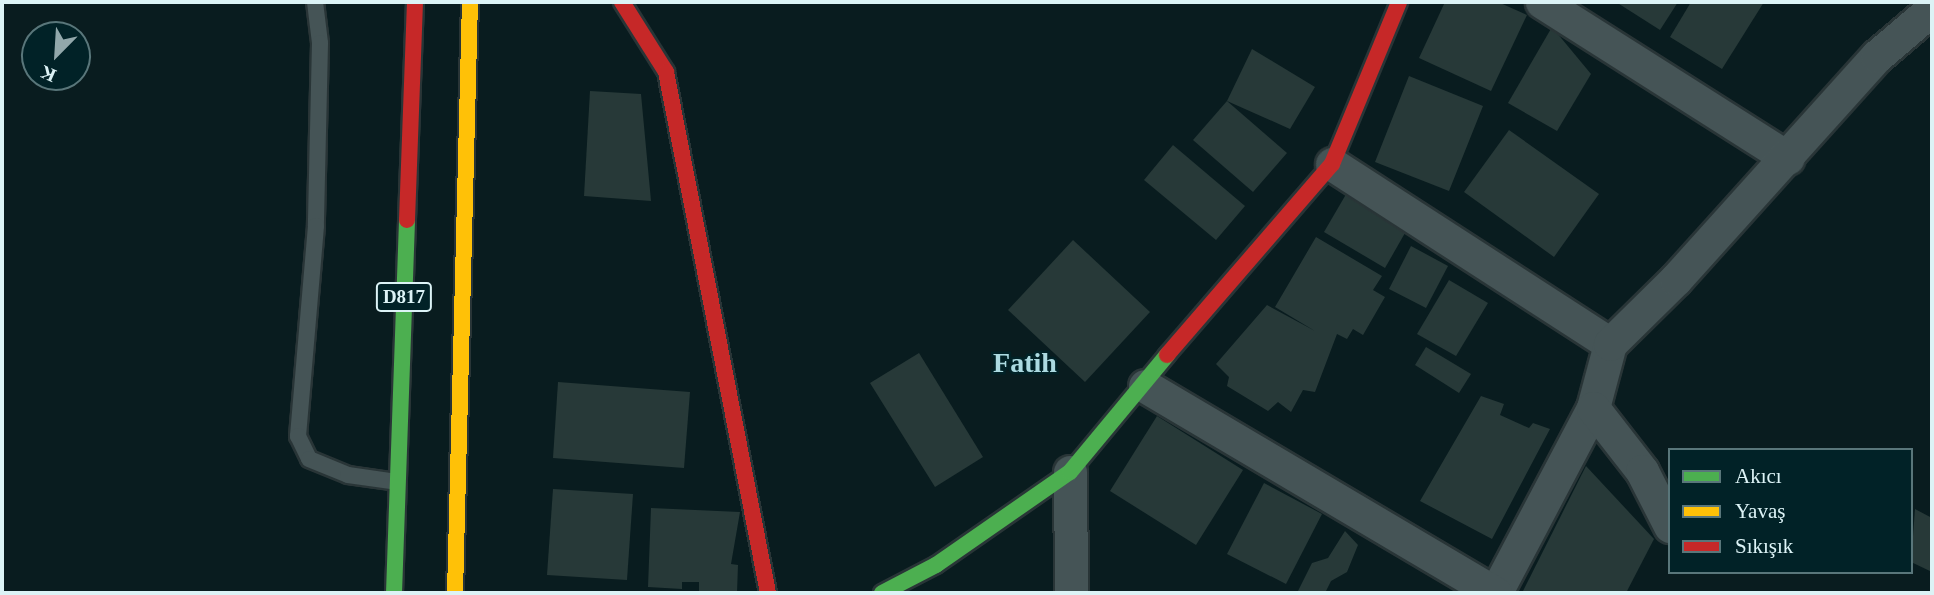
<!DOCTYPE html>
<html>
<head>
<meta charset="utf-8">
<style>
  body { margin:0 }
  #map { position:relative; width:1934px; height:595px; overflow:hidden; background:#091c1f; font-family:Georgia,serif }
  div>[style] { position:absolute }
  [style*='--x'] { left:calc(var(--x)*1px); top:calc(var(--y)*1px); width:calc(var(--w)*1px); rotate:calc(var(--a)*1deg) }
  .building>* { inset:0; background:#273938 }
  .roads { filter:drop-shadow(2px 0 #293537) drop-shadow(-2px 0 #293537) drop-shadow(0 2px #293537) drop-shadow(0 -2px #293537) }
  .lane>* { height:16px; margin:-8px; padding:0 8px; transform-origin:8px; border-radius:8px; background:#455456 }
  .street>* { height:33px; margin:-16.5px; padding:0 16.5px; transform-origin:16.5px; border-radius:16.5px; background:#455456 }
  .fast>* { height:16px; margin:-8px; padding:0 8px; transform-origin:8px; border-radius:8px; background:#4caf50 }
  .slow>* { height:16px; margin:-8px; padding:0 8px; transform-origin:8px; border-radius:8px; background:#ffc107 }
  .jam>* { height:16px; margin:-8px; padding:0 8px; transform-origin:8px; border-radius:8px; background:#c62828 }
  span { translate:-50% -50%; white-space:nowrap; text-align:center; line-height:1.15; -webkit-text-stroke:5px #012227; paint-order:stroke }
  .shield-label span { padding:2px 5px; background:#012227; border:2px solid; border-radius:5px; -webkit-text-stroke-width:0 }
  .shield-label { font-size:19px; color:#dcf3f6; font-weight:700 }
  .district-label { font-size:28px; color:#acdae1; font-weight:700 }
  .frame { position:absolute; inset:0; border:4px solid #dcf3f6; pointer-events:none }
  .legend { position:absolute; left:1668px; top:448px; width:245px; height:126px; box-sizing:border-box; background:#012227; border:2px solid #59767a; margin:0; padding:9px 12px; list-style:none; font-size:21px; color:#dcf3f6 }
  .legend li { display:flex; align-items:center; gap:14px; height:35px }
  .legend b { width:35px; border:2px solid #59767a }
  .north { position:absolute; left:21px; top:21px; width:70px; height:70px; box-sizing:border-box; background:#012227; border:2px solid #59767a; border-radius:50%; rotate:204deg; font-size:19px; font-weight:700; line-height:28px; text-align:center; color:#dcf3f6 }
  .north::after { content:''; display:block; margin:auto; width:24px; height:32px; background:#92a8ab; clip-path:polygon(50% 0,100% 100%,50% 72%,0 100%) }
</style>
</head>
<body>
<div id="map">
  <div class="building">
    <i style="clip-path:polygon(1445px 2px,1498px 2px,1527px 15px,1491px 91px,1419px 58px)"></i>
    <i style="clip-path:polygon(1616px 2px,1678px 2px,1660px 30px)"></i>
    <i style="clip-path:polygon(1691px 2px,1764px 2px,1722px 69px,1670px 37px)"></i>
    <i style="clip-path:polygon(1552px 27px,1591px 74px,1557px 131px,1508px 103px)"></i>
    <i style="clip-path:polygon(1252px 49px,1315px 87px,1290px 129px,1227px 101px)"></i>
    <i style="clip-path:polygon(1409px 76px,1483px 106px,1449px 191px,1375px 162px)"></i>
    <i style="clip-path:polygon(590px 91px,641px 94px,651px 201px,584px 196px)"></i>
    <i style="clip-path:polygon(1227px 101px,1287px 153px,1253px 192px,1193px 140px)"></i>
    <i style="clip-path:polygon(1509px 130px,1599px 194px,1554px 257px,1464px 192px)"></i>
    <i style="clip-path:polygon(1173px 145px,1245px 206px,1216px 240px,1144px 180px)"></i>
    <i style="clip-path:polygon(1352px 184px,1413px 219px,1385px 268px,1324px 232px)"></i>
    <i style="clip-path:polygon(1316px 237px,1382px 276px,1373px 290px,1385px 297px,1363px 335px,1353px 329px,1347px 339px,1337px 334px,1315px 392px,1303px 390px,1291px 412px,1278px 402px,1268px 411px,1227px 386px,1229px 377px,1216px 364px,1267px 305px,1315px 331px,1275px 307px)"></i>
    <i style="clip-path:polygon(1073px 240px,1150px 312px,1085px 382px,1008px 310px)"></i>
    <i style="clip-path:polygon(1411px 246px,1448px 266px,1426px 308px,1389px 289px)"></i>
    <i style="clip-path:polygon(1449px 280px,1488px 303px,1456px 356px,1417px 334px)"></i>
    <i style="clip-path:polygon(1426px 347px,1471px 374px,1459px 393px,1415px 365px)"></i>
    <i style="clip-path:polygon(919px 353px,983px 457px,935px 487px,870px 383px)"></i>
    <i style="clip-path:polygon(558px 382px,690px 392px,684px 468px,553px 458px)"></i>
    <i style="clip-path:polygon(1481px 396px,1504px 404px,1500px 415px,1529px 428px,1533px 423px,1550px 429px,1492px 539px,1420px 501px)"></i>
    <i style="clip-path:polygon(1157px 416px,1243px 470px,1196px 545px,1110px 491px)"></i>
    <i style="clip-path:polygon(1586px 466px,1654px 539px,1626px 593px,1522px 593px)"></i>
    <i style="clip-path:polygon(1264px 483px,1322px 514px,1286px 584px,1227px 554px)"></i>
    <i style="clip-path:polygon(553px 489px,633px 494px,627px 580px,547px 575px)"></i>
    <i style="clip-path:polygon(651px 508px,740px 512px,731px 564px,738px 565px,737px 593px,699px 591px,699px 582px,682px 582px,682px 589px,648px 587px)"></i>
    <i style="clip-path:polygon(1915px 509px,1932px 518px,1932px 572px,1911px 562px)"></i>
    <i style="clip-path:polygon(1345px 531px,1358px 545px,1347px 572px,1331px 581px,1325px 593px,1297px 593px,1312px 563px,1328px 558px)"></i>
  </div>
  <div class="roads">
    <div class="lane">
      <i style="--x:315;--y:2;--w:41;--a:83"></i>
      <i style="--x:320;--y:43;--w:183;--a:91.3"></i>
      <i style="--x:316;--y:226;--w:211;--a:94.9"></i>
      <i style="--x:298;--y:436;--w:25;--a:64"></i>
      <i style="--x:309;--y:459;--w:42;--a:22.3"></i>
      <i style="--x:348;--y:475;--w:49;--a:8.1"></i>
    </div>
    <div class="street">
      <i style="--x:1542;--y:2;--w:291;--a:32.4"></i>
      <i style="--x:1332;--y:164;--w:331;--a:32.9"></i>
      <i style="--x:1610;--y:344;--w:66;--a:104.9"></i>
      <i style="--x:1593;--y:408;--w:208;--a:117.8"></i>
      <i style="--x:1610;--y:344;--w:93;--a:-44.6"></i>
      <i style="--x:1676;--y:279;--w:300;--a:-48"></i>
      <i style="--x:1877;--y:56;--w:72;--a:-40.5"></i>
      <i style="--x:1145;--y:386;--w:407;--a:30.6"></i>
      <i style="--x:1593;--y:408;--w:80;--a:52.1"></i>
      <i style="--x:1642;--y:471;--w:62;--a:63"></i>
      <i style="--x:1070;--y:472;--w:121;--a:89.5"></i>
    </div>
    <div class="fast">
      <i style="--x:394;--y:593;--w:373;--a:-88"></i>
      <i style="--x:882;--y:593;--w:61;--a:-27.4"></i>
      <i style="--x:936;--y:565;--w:163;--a:-34.8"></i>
      <i style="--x:1070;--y:472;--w:152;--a:-50.3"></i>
    </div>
    <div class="slow">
      <i style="--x:455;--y:593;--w:591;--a:-88.55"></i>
    </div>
    <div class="jam">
      <i style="--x:622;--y:2;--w:83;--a:57.8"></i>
      <i style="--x:666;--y:72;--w:531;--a:78.92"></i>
      <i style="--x:407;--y:220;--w:218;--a:-87.9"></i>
      <i style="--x:1167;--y:355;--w:252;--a:-49.2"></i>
      <i style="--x:1332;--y:164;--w:175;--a:-67.5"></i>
    </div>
  </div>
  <div class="shield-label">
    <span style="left:404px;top:297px">D817</span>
  </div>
  <div class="district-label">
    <span style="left:1025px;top:363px">Fatih</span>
  </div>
  <div class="frame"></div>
  <ul class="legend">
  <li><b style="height:9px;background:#4caf50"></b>Akıcı</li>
  <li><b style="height:9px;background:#ffc107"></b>Yavaş</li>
  <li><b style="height:9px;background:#c62828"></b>Sıkışık</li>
  </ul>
  <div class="north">K</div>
</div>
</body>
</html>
